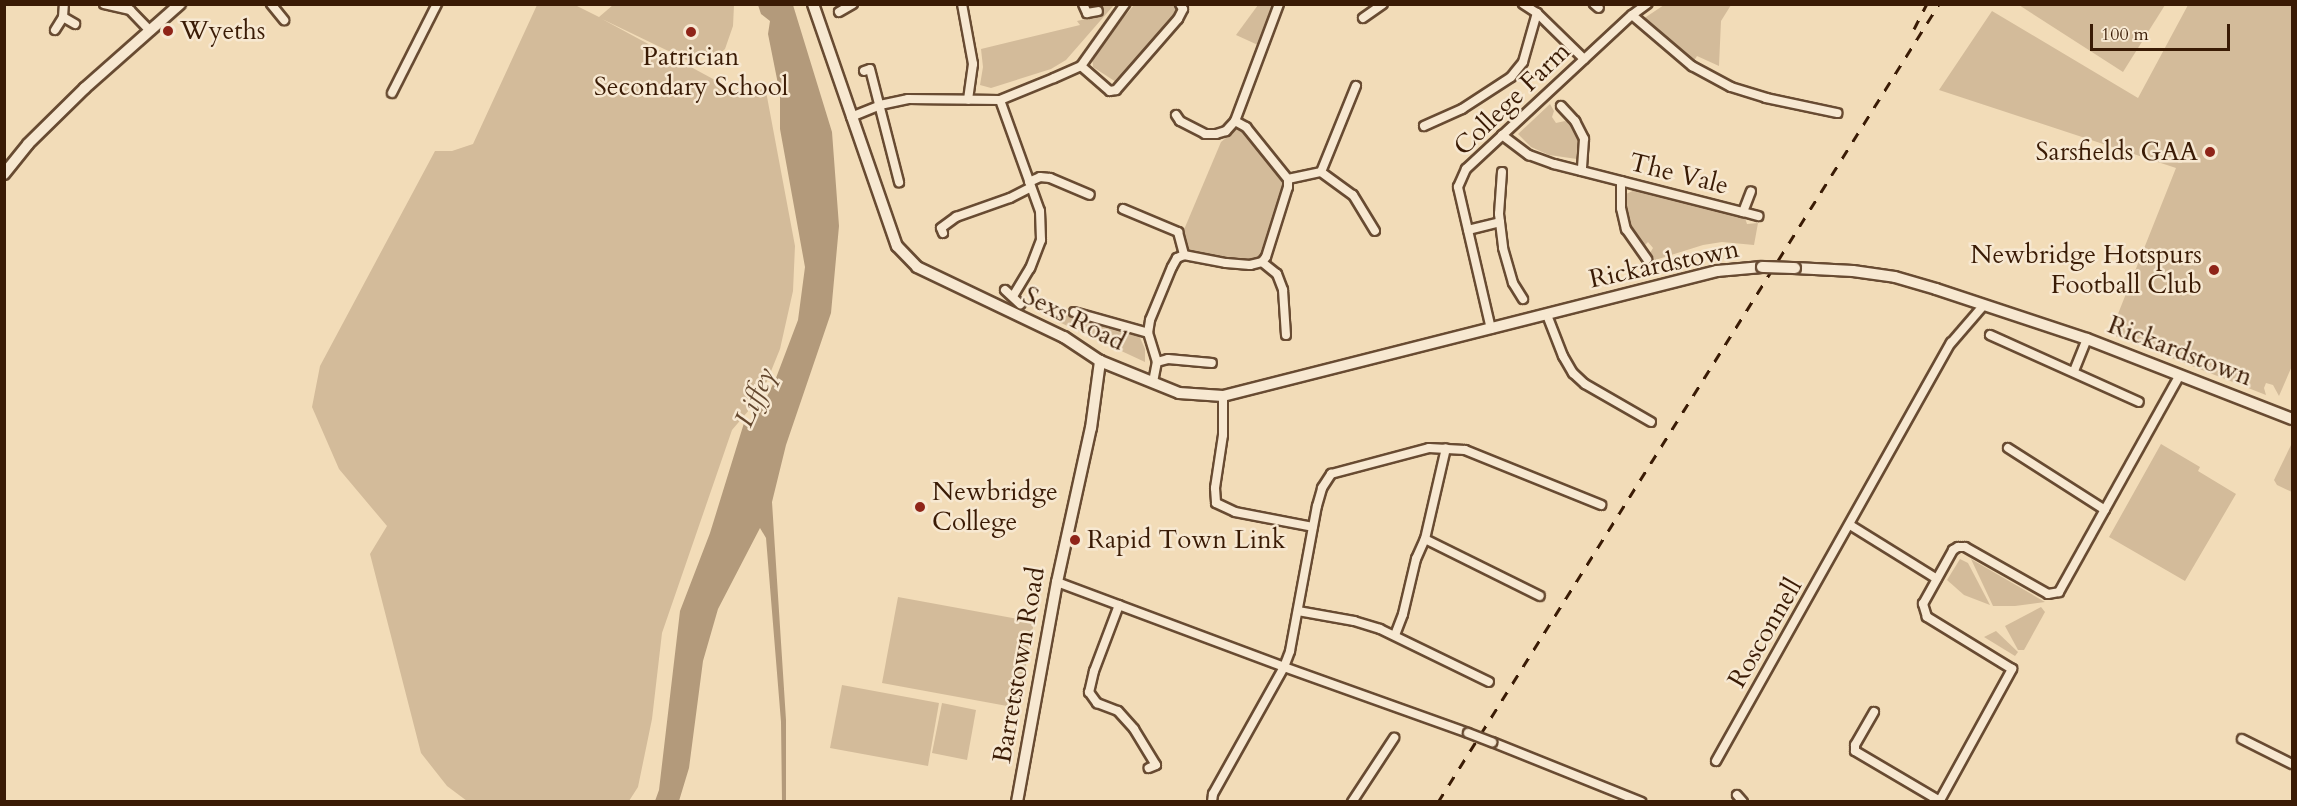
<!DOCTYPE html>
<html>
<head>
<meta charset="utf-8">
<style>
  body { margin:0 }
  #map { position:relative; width:2297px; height:806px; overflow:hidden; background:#f2dcb8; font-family:Cardo,serif }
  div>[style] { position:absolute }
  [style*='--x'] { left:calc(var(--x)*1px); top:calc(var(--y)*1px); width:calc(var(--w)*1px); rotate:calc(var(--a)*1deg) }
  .green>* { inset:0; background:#d3bb9a }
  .water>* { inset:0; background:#b39a7b }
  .roads { filter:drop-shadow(2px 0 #684b32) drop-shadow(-2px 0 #684b32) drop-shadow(0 2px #684b32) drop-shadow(0 -2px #684b32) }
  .street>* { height:8px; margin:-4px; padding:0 4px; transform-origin:4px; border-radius:4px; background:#f7e8d1 }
  .secondary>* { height:10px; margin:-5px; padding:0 5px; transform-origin:5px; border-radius:5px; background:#f7e8d1 }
  .rail>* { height:3px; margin-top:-1.5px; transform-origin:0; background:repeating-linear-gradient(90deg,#3a1b05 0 10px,transparent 0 20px) }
  .bridges { filter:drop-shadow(2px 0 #684b32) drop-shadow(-2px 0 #684b32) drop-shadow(0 2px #684b32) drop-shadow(0 -2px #684b32) }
  .street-bridge>* { height:8px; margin:-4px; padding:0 4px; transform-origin:4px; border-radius:4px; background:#f7e8d1 }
  .secondary-bridge>* { height:10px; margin:-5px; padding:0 5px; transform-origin:5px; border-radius:5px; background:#f7e8d1 }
  .dots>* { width:16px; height:16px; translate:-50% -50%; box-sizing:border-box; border:3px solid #f7e8d1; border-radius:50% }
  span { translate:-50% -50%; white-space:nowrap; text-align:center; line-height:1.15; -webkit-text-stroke:5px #f7e8d1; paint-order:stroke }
  .poi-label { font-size:26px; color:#3a1b05 }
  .left { translate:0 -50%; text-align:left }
  .right { translate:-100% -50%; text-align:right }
  .street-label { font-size:26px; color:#3a1b05 }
  .water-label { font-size:27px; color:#64472e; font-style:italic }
  .frame { position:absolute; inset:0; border:6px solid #3a1b05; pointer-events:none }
  .scale { position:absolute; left:2090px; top:24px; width:140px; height:27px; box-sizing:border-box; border:3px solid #3a1b05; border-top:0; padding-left:8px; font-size:18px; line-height:21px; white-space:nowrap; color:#3a1b05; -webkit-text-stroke:4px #f7e8d1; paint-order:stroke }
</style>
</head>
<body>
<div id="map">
  <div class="green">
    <i style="clip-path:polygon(537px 5px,575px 5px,599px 17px,613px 5px,734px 5px,733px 26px,725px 49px,718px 55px,697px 52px,689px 61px,602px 19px,739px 93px,755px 94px,765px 86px,795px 246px,793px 291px,780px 349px,761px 396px,732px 430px,662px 633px,652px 719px,638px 787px,629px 801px,467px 801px,447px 786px,421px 753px,370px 554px,387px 526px,339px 469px,312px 407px,320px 366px,435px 151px,452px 151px,473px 144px)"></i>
    <i style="clip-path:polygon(1099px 5px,1114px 5px,1066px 60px,1051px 69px,991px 88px,980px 85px,983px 67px,981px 49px,1080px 25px,1077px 21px,1102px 15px)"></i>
    <i style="clip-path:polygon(1134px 5px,1177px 5px,1177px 9px,1175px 16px,1122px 80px,1116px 82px,1093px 67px,1092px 56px)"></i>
    <i style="clip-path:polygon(1258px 5px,1274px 5px,1258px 45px,1236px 35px)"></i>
    <i style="clip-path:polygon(1664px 5px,1731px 5px,1721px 21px,1719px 66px,1697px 56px,1692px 64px,1654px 32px,1643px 19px)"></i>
    <i style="clip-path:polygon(2019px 5px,2165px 5px,2123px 72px)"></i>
    <i style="clip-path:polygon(2188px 5px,2292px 5px,2292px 366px,2279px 396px,2273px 385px,2266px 383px,2264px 388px,2266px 395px,2110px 334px,2176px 168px,1939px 90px,1992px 11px,2138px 98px)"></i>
    <i style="clip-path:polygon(1550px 104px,1554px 111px,1552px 117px,1556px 123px,1565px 121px,1572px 124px,1578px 132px,1581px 151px,1577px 159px,1549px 155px,1531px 147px,1518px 134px)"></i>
    <i style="clip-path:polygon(1239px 127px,1282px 181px,1282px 188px,1259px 257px,1248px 262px,1190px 253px,1183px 232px,1221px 142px)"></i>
    <i style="clip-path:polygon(1635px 190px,1745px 218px,1747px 224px,1758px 223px,1754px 245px,1722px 242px,1703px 245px,1652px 261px,1650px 253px,1653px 248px,1648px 242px,1643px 247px,1630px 229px,1626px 216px,1626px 194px)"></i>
    <i style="clip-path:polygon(1062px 314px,1138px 333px,1145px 349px,1145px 362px,1059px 322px)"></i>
    <i style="clip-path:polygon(2292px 443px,2292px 492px,2277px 485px,2274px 480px)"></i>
    <i style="clip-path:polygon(2161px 444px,2200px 467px,2198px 471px,2236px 494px,2185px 581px,2109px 537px)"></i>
    <i style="clip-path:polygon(1960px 559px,1968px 563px,1990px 605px,1964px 595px,1947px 580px)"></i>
    <i style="clip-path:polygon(1971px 559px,2045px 602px,2015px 606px,1993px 606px)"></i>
    <i style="clip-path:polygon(898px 597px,1034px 622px,1018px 708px,882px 683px)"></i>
    <i style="clip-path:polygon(2041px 607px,2045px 612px,2024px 650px,2018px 650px,2005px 626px)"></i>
    <i style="clip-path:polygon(1996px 631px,2018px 652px,2015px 656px,1984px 637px)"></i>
    <i style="clip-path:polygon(842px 685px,939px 703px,928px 766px,830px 748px)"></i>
    <i style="clip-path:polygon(942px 703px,976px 710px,967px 760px,932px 753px)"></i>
  </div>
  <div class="water">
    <i style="clip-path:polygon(758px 5px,793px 5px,832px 132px,839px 226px,831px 313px,786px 445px,772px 502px,786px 720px,786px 801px,782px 801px,781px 722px,766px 538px,760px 528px,718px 609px,703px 661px,689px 768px,679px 801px,655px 801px,659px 790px,680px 611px,710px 533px,744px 423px,757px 417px,776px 378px,798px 320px,805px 267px,780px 129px,780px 94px,768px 34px,770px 21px,761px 14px)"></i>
  </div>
  <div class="roads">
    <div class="street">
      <i style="--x:104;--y:4;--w:27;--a:13"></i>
      <i style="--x:130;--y:10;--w:29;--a:46"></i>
      <i style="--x:271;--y:4;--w:21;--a:51"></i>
      <i style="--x:962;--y:4;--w:61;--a:79.6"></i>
      <i style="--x:973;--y:64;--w:36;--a:98"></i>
      <i style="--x:1083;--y:4;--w:10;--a:66"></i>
      <i style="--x:1087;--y:13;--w:11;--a:-10"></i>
      <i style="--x:1523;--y:4;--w:17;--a:33"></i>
      <i style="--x:1537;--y:13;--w:66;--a:44.4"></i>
      <i style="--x:1594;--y:4;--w:6;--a:39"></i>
      <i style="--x:839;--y:12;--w:16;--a:-30"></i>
      <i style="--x:1632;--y:15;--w:79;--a:40.4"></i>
      <i style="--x:1692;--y:66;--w:44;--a:28.3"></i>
      <i style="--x:1731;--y:87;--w:37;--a:17"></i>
      <i style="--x:1766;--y:98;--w:73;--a:11.9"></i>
      <i style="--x:63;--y:17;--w:14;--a:30"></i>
      <i style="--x:1363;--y:18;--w:24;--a:-35"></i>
      <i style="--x:55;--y:30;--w:15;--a:-58"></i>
      <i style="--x:63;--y:17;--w:13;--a:-86"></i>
      <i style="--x:1081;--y:66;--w:38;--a:41"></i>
      <i style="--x:1110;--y:91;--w:6;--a:-9"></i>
      <i style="--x:1116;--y:90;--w:94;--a:-48.9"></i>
      <i style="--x:1178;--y:19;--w:11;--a:-63"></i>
      <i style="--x:1183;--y:9;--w:6;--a:-121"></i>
      <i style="--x:864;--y:71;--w:6;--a:-18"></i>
      <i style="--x:870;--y:69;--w:117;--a:75.6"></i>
      <i style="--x:392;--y:93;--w:100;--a:-63.2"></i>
      <i style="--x:1000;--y:100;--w:118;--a:70.2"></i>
      <i style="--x:1040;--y:211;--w:29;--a:88"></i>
      <i style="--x:1041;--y:240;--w:30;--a:111"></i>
      <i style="--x:1030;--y:268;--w:33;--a:121"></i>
      <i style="--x:1561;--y:106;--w:21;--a:47"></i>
      <i style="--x:1575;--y:121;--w:20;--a:63"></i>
      <i style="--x:1584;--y:139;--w:32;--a:94"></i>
      <i style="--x:1176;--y:115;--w:7;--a:56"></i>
      <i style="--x:1180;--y:121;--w:28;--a:27"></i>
      <i style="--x:1205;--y:134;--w:11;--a:0"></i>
      <i style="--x:1216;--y:134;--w:10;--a:-17"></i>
      <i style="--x:1226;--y:131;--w:13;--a:-48"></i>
      <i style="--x:1235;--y:121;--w:125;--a:-69.4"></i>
      <i style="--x:851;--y:117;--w:31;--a:-22"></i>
      <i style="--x:880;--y:105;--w:29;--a:-12"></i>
      <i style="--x:908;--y:99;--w:92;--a:0.6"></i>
      <i style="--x:1000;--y:100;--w:58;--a:-22.2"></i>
      <i style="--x:1054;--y:78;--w:30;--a:-24"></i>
      <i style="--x:1081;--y:66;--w:76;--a:-54.6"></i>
      <i style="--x:1235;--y:121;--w:13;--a:29"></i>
      <i style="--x:1246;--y:127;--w:67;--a:51.1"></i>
      <i style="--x:1424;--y:126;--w:42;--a:-24.1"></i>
      <i style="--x:1462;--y:109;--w:59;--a:-33.1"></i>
      <i style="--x:1511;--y:77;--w:19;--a:-51"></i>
      <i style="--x:1523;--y:62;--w:51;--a:-74.1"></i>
      <i style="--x:1502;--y:135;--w:34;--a:37"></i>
      <i style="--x:1529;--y:155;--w:27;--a:20"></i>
      <i style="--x:1554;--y:164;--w:195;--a:14.3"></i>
      <i style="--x:1743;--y:212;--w:22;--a:-69"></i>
      <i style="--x:1321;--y:172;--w:93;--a:-67.9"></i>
      <i style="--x:1502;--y:172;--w:42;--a:94.1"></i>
      <i style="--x:1499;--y:214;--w:34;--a:83"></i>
      <i style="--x:1503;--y:248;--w:36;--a:74"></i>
      <i style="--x:1513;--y:283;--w:19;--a:58"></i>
      <i style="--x:1621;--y:181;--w:27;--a:90"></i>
      <i style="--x:1621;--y:208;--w:22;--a:77"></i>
      <i style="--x:1626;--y:229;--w:37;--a:55"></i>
      <i style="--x:1029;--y:182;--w:12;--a:-24"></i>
      <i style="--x:1040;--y:177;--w:10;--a:6"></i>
      <i style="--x:1050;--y:178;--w:43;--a:23"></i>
      <i style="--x:1123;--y:209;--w:60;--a:22.7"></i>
      <i style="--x:1178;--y:232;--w:24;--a:75"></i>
      <i style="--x:1743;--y:212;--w:16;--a:15"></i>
      <i style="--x:1468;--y:230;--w:33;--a:-14"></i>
      <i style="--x:943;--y:233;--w:5;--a:-112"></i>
      <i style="--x:941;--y:228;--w:19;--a:-36"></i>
      <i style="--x:956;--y:217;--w:57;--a:-19.4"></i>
      <i style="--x:1010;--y:198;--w:22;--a:-27"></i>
      <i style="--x:1262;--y:262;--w:19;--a:39"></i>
      <i style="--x:1277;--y:274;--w:17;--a:69"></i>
      <i style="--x:1283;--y:290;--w:45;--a:86.2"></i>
      <i style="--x:1005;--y:290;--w:21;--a:43"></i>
      <i style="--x:1074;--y:312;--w:77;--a:15.8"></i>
      <i style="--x:1547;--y:315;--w:44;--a:68.7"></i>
      <i style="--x:1563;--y:356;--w:20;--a:60"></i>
      <i style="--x:1573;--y:373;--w:16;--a:43"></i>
      <i style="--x:1585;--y:384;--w:76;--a:29.9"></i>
      <i style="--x:1491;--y:329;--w:146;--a:-103.1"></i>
      <i style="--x:1458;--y:187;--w:20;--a:-66"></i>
      <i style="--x:1466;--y:169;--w:226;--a:-42.9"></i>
      <i style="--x:1632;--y:15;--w:19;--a:-36"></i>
      <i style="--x:1990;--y:335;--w:163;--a:24.2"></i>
      <i style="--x:1157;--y:362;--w:11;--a:-15"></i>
      <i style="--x:1168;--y:359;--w:44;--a:5.2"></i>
      <i style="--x:2074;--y:371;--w:35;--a:-68"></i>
      <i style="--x:1153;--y:382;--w:20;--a:-79"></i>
      <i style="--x:1157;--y:362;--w:30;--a:-107"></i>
      <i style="--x:1148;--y:333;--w:13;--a:-81"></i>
      <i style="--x:1150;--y:320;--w:57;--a:-67.5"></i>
      <i style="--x:1172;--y:267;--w:10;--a:-61"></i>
      <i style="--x:1177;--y:258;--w:8;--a:-23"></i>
      <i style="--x:1184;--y:255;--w:43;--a:10.8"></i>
      <i style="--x:1226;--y:263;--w:24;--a:5"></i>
      <i style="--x:1250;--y:265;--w:12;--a:-14"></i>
      <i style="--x:1262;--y:262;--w:6;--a:-51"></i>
      <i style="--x:1266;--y:257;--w:73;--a:-72.6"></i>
      <i style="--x:1288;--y:187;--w:8;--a:-90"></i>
      <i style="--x:1288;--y:179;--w:34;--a:-12"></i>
      <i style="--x:1321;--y:172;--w:39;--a:36"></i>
      <i style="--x:1353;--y:195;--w:42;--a:58.6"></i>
      <i style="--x:1223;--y:396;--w:39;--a:90"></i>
      <i style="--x:1223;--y:435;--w:54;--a:98.6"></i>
      <i style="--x:1215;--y:488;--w:15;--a:86"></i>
      <i style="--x:1216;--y:503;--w:21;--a:25"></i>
      <i style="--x:1235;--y:512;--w:79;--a:10.9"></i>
      <i style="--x:2008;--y:448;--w:115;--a:32.6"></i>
      <i style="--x:1850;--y:525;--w:102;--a:31.8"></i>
      <i style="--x:1425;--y:539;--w:128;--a:26.4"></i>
      <i style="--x:1057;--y:582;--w:242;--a:20.5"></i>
      <i style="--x:1284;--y:667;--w:195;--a:19.7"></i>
      <i style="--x:1119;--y:605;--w:71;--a:110.7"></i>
      <i style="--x:1094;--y:671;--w:22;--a:103"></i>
      <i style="--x:1089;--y:692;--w:14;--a:54"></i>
      <i style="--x:1097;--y:703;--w:22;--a:21"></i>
      <i style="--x:1118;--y:711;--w:24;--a:48"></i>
      <i style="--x:1134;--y:729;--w:42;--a:58.6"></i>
      <i style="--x:1156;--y:765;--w:8;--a:157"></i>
      <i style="--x:1298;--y:611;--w:57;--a:10.1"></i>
      <i style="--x:1354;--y:621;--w:27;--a:17"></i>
      <i style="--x:1380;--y:629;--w:121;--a:25.9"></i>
      <i style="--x:1395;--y:635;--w:22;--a:-69"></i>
      <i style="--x:1403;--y:614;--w:57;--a:-76.7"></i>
      <i style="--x:1416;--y:559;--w:22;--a:-66"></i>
      <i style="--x:1425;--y:539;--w:93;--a:-77"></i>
      <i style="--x:1874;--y:712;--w:38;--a:120"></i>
      <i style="--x:1855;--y:745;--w:6;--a:90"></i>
      <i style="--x:1855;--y:751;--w:99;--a:30.5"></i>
      <i style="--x:2242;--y:739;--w:56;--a:26.6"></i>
      <i style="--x:1492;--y:742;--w:161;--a:21.9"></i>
      <i style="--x:1716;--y:761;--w:480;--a:-60.7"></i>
      <i style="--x:1951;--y:343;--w:49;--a:-49.1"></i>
      <i style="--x:1737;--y:795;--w:9;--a:49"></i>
      <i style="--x:1212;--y:802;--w:8;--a:-83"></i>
      <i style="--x:1213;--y:794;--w:145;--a:-60.8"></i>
      <i style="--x:1284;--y:667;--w:17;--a:-69"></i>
      <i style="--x:1290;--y:651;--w:147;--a:-79.5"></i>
      <i style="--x:1317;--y:506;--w:19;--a:-74"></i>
      <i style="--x:1322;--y:488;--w:17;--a:-57"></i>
      <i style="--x:1331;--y:474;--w:101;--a:-14.9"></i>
      <i style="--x:1429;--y:448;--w:36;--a:3"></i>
      <i style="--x:1465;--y:450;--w:147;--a:22"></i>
      <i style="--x:1352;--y:802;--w:77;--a:-56.7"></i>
      <i style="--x:1939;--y:802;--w:152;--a:-61.2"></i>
      <i style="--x:2012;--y:669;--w:100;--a:-148.5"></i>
      <i style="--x:1927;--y:617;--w:14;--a:-107"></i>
      <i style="--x:1923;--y:604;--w:62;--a:-60.9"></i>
      <i style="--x:1953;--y:550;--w:6;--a:-31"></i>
      <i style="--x:1958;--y:547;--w:7;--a:0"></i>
      <i style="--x:1965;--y:547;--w:95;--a:29.5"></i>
      <i style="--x:2048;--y:594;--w:11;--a:-10"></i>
      <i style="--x:2059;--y:592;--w:247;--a:-60.9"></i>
    </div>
    <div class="secondary">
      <i style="--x:813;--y:4;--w:256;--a:70.9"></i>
      <i style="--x:897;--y:246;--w:29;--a:46"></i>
      <i style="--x:917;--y:267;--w:163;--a:25.5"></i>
      <i style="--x:1064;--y:337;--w:43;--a:33.7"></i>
      <i style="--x:1100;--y:361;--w:85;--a:22.1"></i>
      <i style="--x:1179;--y:393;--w:44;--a:3.9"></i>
      <i style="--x:1223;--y:396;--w:510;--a:-14.2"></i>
      <i style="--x:1717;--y:271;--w:45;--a:-5.1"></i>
      <i style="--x:4;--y:174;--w:38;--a:-51"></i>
      <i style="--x:28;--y:144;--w:80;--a:-44.5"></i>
      <i style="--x:85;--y:88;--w:127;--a:-41.5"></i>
      <i style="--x:1795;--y:268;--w:58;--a:3"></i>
      <i style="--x:1853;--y:271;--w:42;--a:8.1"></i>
      <i style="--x:1895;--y:277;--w:43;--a:16.3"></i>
      <i style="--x:1936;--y:289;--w:159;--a:18.3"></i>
      <i style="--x:2087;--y:339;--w:220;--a:21.3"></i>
      <i style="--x:1017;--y:802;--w:224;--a:-79.7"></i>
      <i style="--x:1057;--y:582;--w:158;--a:-77.6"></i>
      <i style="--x:1091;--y:428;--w:68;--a:-82.3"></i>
    </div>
  </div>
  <div class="rail">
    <i style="--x:1914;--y:29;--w:28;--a:-63"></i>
    <i style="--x:1438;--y:802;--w:942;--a:-57.88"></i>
  </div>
  <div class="bridges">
    <div class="street-bridge">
      <i style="--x:1468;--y:733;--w:26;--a:21"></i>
    </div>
    <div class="secondary-bridge">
      <i style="--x:1762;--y:267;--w:33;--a:2"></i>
    </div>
  </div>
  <div class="dots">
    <i style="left:168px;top:31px;background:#8f2418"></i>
    <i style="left:691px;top:32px;background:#8f2418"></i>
    <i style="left:2210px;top:152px;background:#8f2418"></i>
    <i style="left:2214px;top:270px;background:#8f2418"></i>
    <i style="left:920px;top:507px;background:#8f2418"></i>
    <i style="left:1075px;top:540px;background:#8f2418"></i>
  </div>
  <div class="poi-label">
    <span class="left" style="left:180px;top:31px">Wyeths</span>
    <span style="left:691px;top:72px">Patrician<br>Secondary School</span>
    <span class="right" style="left:2198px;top:152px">Sarsfields GAA</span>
    <span class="right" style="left:2202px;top:270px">Newbridge Hotspurs<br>Football Club</span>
    <span class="left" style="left:932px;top:507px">Newbridge<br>College</span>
    <span class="left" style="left:1087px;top:540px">Rapid Town Link</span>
  </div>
  <div class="street-label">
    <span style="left:1512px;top:99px;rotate:-44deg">College Farm</span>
    <span style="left:1679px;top:174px;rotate:14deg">The Vale</span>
    <span style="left:1664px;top:264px;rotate:-12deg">Rickardstown</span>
    <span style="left:1074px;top:319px;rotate:27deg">Sexs Road</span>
    <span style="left:2180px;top:351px;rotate:21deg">Rickardstown</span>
    <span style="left:1765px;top:633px;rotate:-60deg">Rosconnell</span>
    <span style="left:1019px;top:665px;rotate:-80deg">Barretstown Road</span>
  </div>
  <div class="water-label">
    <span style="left:755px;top:397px;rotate:-66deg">Liffey</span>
  </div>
  <div class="frame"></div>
  <div class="scale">100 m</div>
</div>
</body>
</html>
